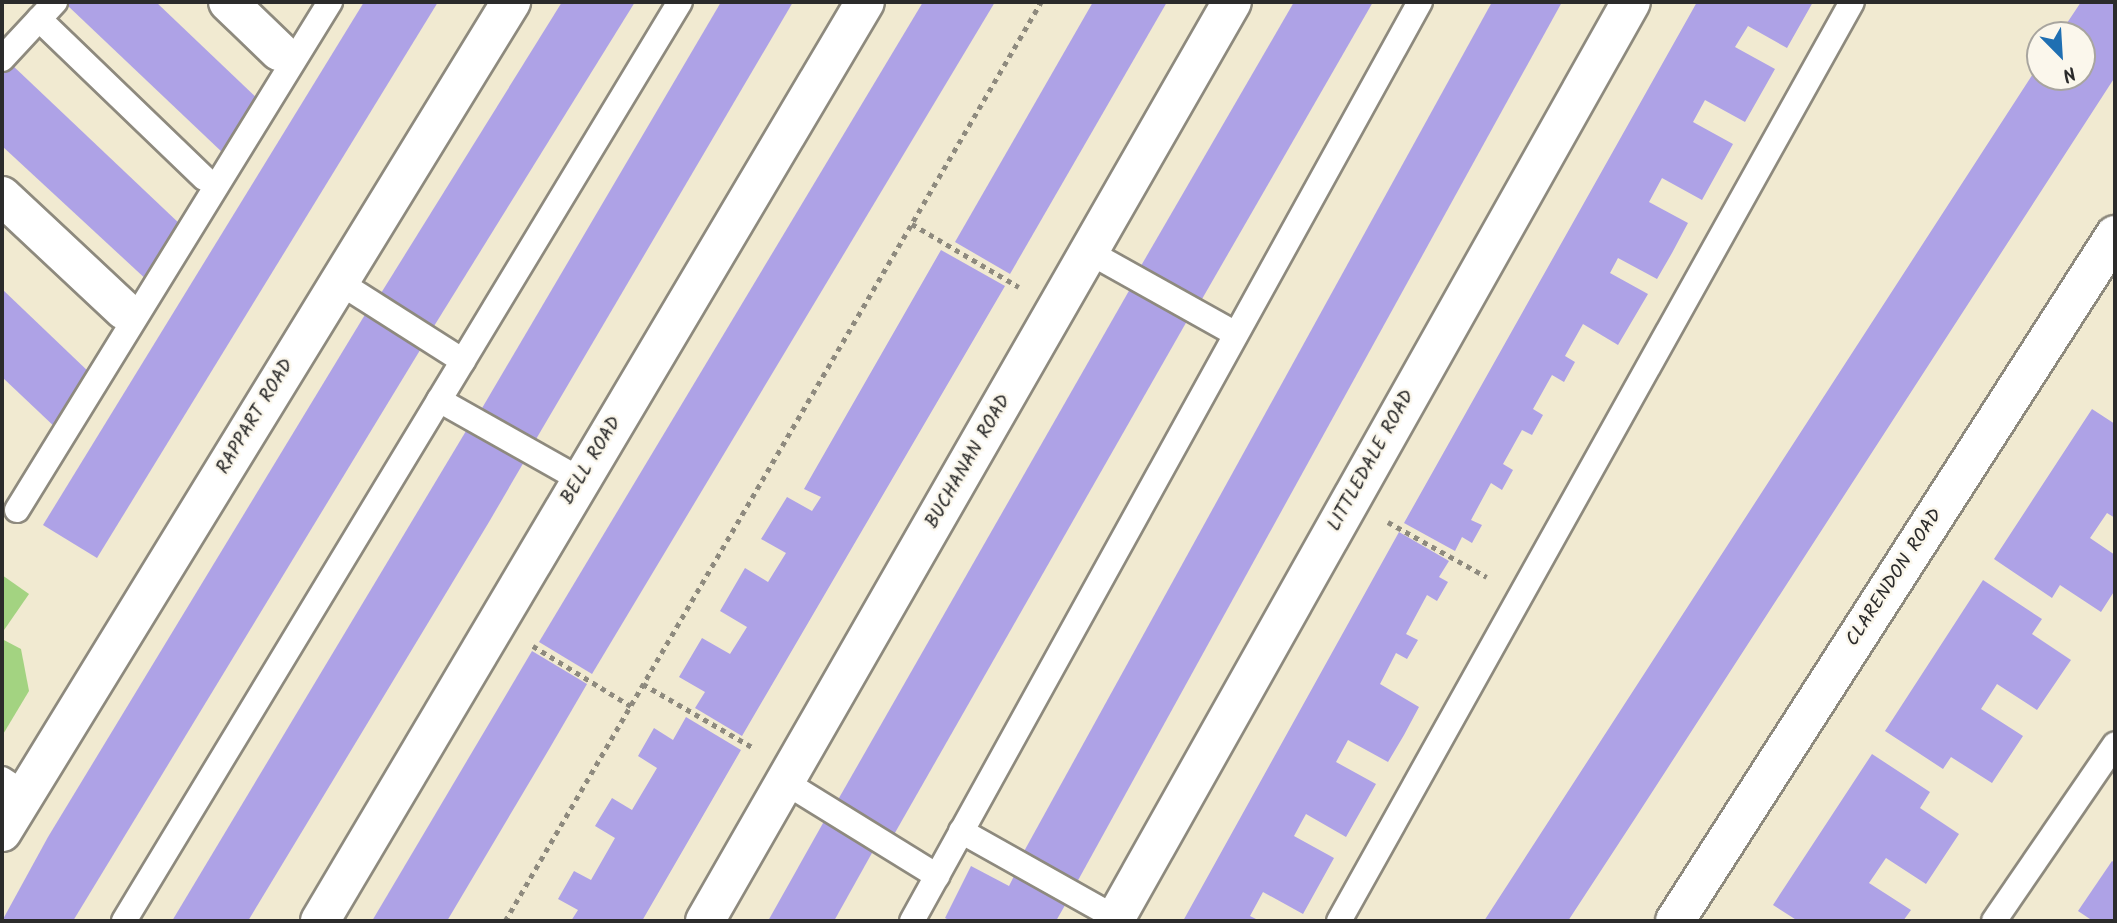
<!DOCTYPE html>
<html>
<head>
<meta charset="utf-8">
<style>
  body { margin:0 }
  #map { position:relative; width:2117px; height:923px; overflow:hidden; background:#f1ead1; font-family:Kalam,sans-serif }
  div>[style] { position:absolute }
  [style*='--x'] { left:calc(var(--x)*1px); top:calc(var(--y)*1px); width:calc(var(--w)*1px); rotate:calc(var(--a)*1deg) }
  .green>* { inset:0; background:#a3d381 }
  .building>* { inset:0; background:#aea2e6 }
  .path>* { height:4.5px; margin-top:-2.25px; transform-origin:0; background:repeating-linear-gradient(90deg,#8e8a7e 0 5px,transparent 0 10px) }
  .roads { filter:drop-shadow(2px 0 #8e8a7e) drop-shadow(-2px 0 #8e8a7e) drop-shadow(0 2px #8e8a7e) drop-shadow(0 -2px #8e8a7e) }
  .lane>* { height:24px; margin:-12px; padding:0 12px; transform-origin:12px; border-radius:12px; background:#fff }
  .street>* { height:38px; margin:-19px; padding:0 19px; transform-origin:19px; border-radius:19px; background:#fff }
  span { translate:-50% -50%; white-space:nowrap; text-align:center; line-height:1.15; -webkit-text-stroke:5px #fbf7ec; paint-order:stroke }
  .street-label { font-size:19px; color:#2b2b2b }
  .frame { position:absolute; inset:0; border:4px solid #2b2b2b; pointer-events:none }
  .north { position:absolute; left:2026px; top:21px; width:70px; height:70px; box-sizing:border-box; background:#fbf7ec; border:2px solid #a8a59f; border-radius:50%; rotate:156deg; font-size:19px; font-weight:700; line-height:28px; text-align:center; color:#2b2b2b }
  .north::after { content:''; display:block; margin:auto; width:24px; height:32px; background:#1f6fb2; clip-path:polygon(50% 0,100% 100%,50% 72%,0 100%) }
</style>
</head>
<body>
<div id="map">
  <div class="green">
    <i style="clip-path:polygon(2px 575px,29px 594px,2px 633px)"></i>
    <i style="clip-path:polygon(2px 639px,21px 649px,29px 691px,2px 736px)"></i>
  </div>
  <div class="building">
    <i style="clip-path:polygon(70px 2px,156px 2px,259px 100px,224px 154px,67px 5px)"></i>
    <i style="clip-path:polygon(364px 2px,438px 2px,97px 558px,43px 525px)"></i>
    <i style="clip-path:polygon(562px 2px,635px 2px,431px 331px,378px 298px)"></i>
    <i style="clip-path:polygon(721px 2px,793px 2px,532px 446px,478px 415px)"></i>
    <i style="clip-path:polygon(923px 2px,995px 2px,592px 674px,539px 642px)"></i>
    <i style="clip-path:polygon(1093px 2px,1167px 2px,1010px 274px,955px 242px)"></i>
    <i style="clip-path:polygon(1294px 2px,1373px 2px,1198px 306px,1138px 271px)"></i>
    <i style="clip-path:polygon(1492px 2px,1562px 2px,1076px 884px,1022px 855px)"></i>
    <i style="clip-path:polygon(1697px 2px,1813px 2px,1787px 48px,1748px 26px,1735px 47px,1775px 69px,1745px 122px,1705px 100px,1693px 122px,1733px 144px,1702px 200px,1662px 178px,1649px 202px,1688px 223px,1672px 253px,1657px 279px,1618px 258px,1610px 273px,1648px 294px,1618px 345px,1583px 324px,1565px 356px,1575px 362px,1564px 382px,1552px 375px,1533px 409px,1543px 415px,1532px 435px,1522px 430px,1503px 464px,1513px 470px,1502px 490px,1491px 483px,1471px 520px,1482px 525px,1472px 543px,1462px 537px,1455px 551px,1404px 523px)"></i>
    <i style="clip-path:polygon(2081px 2px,2115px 2px,2115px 77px,1636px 817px,1568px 921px,1484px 921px,2040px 63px,2040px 77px,2082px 77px,2082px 35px,2059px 35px)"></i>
    <i style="clip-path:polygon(10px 63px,182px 226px,149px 282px,2px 146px,2px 71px)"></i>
    <i style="clip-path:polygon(941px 250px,1005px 286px,742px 736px,695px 708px,705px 692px,679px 677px,702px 638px,730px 654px,747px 627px,720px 611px,745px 568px,768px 582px,786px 553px,761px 539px,787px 497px,812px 511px,821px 497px,804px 489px)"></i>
    <i style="clip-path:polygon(1134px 282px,1191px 314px,892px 838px,835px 805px)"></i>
    <i style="clip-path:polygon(2px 289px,91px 374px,58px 430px,2px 377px)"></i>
    <i style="clip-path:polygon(369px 308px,425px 342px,73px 921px,2px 921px,48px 837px)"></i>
    <i style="clip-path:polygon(2092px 409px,2115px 424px,2115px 518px,2107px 513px,2090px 538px,2115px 555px,2115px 590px,2101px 612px,2060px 585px,2052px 598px,1994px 559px)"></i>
    <i style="clip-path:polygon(472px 421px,528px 455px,489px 522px,248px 921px,172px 921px)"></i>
    <i style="clip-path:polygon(1399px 532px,1449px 561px,1439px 577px,1448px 582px,1437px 601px,1427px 595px,1406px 634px,1418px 640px,1407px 659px,1396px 653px,1380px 684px,1419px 707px,1404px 735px,1388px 762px,1348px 740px,1336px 762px,1376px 784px,1346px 837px,1306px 814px,1301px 823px,1294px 836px,1334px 858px,1303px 914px,1263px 892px,1250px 916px,1260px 921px,1183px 921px)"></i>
    <i style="clip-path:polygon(1983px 580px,2042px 619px,2032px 634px,2071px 660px,2037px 710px,1997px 684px,1981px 709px,2023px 736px,1992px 783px,1951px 757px,1943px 769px,1885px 731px)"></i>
    <i style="clip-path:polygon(532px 651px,587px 684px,548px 751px,447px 921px,372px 921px)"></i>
    <i style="clip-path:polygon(686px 717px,741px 750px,642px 921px,571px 921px,578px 910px,558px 899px,574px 871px,591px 880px,615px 838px,595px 826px,612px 798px,632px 810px,657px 768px,638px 756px,654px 728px,673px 740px)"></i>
    <i style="clip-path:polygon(1872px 754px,1930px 792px,1920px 808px,1959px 834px,1926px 884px,1886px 858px,1869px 883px,1911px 910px,1903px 921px,1798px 921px,1773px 905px)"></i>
    <i style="clip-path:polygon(827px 816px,877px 844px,834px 921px,768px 921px)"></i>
    <i style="clip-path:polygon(2112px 861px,2115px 863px,2115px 921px,2093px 921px,2078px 911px)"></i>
    <i style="clip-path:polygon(971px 866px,1009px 886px,1016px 872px,1068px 900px,1056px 921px,951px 921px,945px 918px)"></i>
  </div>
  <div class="path">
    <i style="--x:912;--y:224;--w:124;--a:30.5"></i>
    <i style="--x:1388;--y:522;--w:113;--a:29.1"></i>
    <i style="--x:533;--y:646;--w:115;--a:31.5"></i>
    <i style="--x:643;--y:684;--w:128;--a:30"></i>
    <i style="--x:505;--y:921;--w:1064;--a:-59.75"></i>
  </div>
  <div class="roads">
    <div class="lane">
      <i style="--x:39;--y:19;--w:229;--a:43.9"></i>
      <i style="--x:2;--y:59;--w:78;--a:-47.1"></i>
      <i style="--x:1089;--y:252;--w:168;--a:29.2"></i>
      <i style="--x:339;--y:282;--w:147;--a:32.5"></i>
      <i style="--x:439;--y:400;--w:163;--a:29.4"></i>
      <i style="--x:17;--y:510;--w:597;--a:-58.36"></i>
      <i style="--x:2;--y:779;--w:27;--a:33"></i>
      <i style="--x:785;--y:782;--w:179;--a:31.7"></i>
      <i style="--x:961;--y:831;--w:178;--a:29.3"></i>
      <i style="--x:124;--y:921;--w:1074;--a:-58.83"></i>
      <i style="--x:912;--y:921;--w:1050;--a:-61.07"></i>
      <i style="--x:1339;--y:921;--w:1052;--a:-60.83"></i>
      <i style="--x:1994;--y:921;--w:214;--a:-55.6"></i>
    </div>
    <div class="street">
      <i style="--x:228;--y:2;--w:71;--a:43.9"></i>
      <i style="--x:2;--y:196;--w:167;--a:43.1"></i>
      <i style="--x:2;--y:832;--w:974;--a:-58.48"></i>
      <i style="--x:320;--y:921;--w:1068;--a:-59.33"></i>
      <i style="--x:705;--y:921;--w:1059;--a:-60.17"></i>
      <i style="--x:1114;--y:921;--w:1054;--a:-60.64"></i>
      <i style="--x:1675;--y:921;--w:815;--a:-57.32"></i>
    </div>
  </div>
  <div class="street-label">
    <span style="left:256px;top:417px;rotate:-59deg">RAPPART ROAD</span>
    <span style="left:592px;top:461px;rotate:-59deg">BELL ROAD</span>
    <span style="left:1372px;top:461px;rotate:-61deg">LITTLEDALE ROAD</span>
    <span style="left:969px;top:462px;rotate:-60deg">BUCHANAN ROAD</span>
    <span style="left:1895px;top:578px;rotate:-57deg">CLARENDON ROAD</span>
  </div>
  <div class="frame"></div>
  <div class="north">N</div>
</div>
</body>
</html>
